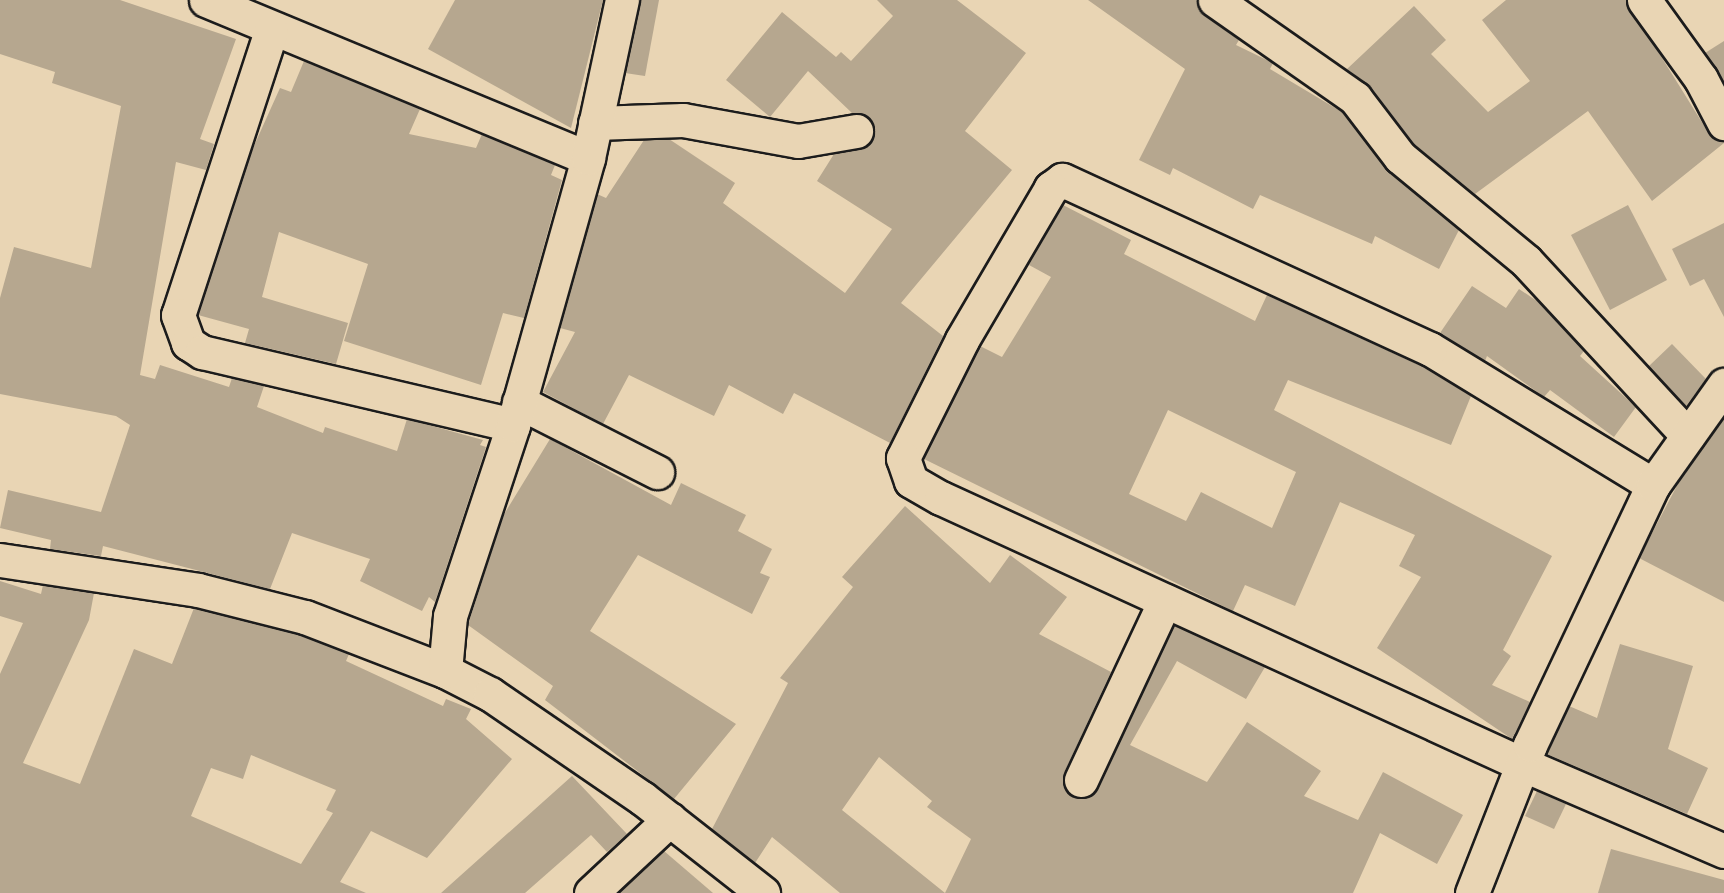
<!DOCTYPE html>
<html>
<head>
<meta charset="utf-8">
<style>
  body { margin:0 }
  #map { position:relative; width:1724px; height:893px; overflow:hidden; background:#e9d5b4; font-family:Sriracha,sans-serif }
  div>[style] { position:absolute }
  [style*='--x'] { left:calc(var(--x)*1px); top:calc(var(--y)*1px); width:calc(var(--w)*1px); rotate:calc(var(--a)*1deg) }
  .building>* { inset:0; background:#b6a78f }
  .roads { filter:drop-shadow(2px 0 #1c1c1c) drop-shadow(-2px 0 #1c1c1c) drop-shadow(0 2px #1c1c1c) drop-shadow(0 -2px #1c1c1c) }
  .minor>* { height:33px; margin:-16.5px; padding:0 16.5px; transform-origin:16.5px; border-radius:16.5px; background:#e9d5b4 }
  span { translate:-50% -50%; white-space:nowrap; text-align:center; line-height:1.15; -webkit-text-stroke:4.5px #e9d5b4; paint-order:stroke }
</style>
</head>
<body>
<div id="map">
  <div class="building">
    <i style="clip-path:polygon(0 0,120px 0,236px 39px,200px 139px,214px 144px,206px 170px,176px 162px,140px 375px,155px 379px,160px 365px,229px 387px,232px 378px,264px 386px,257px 407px,323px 433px,325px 427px,397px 451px,407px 419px,483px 440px,480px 445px,486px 447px,435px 602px,429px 597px,422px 611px,360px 581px,370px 559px,292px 533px,270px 589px,103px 546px,101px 556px,50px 549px,51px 540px,0 528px,8px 490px,101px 512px,130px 425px,116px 416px,0 394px,0 298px,14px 247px,91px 268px,121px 106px,52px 83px,55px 72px,0 54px)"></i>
    <i style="clip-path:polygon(455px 0,603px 0,571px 128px,428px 49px)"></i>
    <i style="clip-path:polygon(640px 0,659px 0,645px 76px,625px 73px)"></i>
    <i style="clip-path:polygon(877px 0,957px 0,1026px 53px,965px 131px,1012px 170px,901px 303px,943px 336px,890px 443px,794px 393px,783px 414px,729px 385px,714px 416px,629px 375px,603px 424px,543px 392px,575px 332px,560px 328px,597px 194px,606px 198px,644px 140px,669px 139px,735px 183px,723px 203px,845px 293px,892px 229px,817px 181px,834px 154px,868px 145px,874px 128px,871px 120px,852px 113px,808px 71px,770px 117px,726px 80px,782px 12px,836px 57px,841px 52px,851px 61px,893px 16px)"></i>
    <i style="clip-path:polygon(1088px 0,1197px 0,1204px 15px,1239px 40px,1236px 45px,1273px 63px,1270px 69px,1342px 112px,1388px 171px,1459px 230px,1439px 269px,1375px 236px,1372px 244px,1260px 195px,1253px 209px,1173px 168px,1170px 175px,1139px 160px,1185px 69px)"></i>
    <i style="clip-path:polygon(1506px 0,1626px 0,1708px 132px,1724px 143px,1652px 201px,1588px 111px,1475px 194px,1414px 144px,1370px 86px,1347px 69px,1414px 6px,1446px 40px,1431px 54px,1488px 112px,1530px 81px,1482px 20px)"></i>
    <i style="clip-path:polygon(1724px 41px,1724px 83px,1705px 53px)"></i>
    <i style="clip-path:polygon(304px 61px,420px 109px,409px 134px,476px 148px,482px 134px,555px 165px,551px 175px,562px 180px,524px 318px,503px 313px,481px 385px,344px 341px,368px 264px,279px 232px,262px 297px,348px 323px,336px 364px,245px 343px,249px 329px,198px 315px,249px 157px,280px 88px,291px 92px)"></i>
    <i style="clip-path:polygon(evenodd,1063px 205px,1131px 240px,1124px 254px,1255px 321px,1267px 295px,1421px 366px,1471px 396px,1451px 445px,1288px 380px,1274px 410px,1552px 556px,1503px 650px,1511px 656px,1492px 685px,1530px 702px,1512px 739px,1377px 648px,1421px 577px,1399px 566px,1415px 535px,1340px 502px,1295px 606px,1245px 585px,1233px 611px,924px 459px,980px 346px,1002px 357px,1051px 277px,1029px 265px,1063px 205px,1168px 410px,1296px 472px,1272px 528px,1201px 492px,1186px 521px,1129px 494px,1168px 410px)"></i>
    <i style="clip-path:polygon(1628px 205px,1667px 280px,1610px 310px,1571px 235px)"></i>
    <i style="clip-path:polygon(1724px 223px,1724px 317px,1704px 279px,1690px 286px,1672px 249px)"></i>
    <i style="clip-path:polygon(1472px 286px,1506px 308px,1519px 289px,1537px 301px,1584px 351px,1580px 356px,1636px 407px,1614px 437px,1550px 390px,1544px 397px,1487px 356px,1485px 361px,1440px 333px)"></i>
    <i style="clip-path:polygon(1672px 344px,1706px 379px,1686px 406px,1649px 366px)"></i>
    <i style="clip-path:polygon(1724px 417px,1724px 602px,1639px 558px,1681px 478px)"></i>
    <i style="clip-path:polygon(550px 439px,671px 505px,681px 483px,746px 515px,738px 531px,772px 549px,760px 573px,770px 577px,752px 614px,638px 555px,590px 631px,736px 724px,674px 799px,545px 700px,553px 686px,468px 625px,503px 516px)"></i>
    <i style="clip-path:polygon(905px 506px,990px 583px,1010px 555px,1067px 597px,1039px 634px,1111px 672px,1064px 773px,1065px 790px,1073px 797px,1083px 799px,1098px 788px,1174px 625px,1265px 667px,1246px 699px,1177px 661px,1130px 745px,1207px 782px,1247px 722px,1321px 771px,1304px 796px,1358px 820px,1383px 772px,1463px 815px,1437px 864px,1380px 833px,1353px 893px,945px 893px,971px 839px,927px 807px,932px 801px,879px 757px,842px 810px,945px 893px,840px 893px,772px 837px,755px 863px,712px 829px,788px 683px,780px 678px,853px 587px,842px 577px)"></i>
    <i style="clip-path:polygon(evenodd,0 581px,41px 594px,43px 585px,94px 593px,89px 620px,23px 763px,80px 784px,134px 649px,172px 664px,194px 608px,299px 635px,349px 654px,346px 661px,443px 706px,446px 699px,471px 709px,466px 719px,512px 759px,427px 858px,371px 831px,340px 882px,366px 893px,0 893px,0 674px,23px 623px,0 616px,0 581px,251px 755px,336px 790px,326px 810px,333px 813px,301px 864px,191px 816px,211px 768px,243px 779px,251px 755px)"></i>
    <i style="clip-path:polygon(1620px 644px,1693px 666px,1668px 749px,1708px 768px,1687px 814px,1547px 754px,1569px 706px,1597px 718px)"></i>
    <i style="clip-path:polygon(572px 776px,627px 834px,607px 852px,591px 835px,525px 893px,441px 893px)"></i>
    <i style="clip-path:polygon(1537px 791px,1566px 804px,1554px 829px,1525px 816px)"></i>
    <i style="clip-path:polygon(1611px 849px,1724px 880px,1724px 893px,1598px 893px)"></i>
    <i style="clip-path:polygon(664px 851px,713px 893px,618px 893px)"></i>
  </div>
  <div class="roads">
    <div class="minor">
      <i style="--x:206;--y:0;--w:413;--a:22.5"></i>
      <i style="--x:1215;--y:0;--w:171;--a:35"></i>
      <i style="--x:1355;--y:98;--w:74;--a:52.7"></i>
      <i style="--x:1400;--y:157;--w:163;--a:39.5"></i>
      <i style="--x:1526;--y:261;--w:238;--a:47.2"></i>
      <i style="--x:1644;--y:0;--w:97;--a:54.2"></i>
      <i style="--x:1701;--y:79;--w:50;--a:62.4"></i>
      <i style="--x:271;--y:31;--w:299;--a:108.1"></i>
      <i style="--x:178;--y:315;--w:30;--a:70"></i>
      <i style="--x:188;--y:343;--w:17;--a:33"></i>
      <i style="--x:202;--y:352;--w:319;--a:13.2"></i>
      <i style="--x:595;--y:123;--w:88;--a:-2"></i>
      <i style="--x:683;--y:120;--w:117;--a:10.3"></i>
      <i style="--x:798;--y:141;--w:59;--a:-9.8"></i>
      <i style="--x:519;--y:402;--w:155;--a:26.9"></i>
      <i style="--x:1653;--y:485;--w:261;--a:-148.6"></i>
      <i style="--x:1430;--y:349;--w:405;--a:-155.3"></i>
      <i style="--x:1062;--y:180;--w:14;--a:144"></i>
      <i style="--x:1051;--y:188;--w:176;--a:120.4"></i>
      <i style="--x:962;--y:340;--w:132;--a:116.6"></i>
      <i style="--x:903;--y:458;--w:24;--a:71"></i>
      <i style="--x:911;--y:481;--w:34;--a:30"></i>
      <i style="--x:941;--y:498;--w:639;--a:24.6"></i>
      <i style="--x:1522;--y:764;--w:220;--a:23.3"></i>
      <i style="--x:0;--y:560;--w:200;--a:8.6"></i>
      <i style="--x:198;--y:590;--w:110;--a:14.2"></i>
      <i style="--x:305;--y:617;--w:150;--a:21.1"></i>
      <i style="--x:445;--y:671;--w:51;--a:27.1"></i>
      <i style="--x:490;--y:694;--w:184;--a:34.4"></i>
      <i style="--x:642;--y:798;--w:154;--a:38.1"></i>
      <i style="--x:445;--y:671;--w:55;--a:-84.8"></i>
      <i style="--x:450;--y:616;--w:201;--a:-71.7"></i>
      <i style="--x:513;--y:425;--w:277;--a:-74.3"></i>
      <i style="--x:588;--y:158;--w:162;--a:-77.9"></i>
      <i style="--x:1081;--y:780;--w:198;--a:-64.9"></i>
      <i style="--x:591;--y:893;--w:108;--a:-43.1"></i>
      <i style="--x:1472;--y:893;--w:159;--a:-68.6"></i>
      <i style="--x:1530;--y:745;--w:288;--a:-64.7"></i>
      <i style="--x:1653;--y:485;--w:123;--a:-54.6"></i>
    </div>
  </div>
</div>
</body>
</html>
